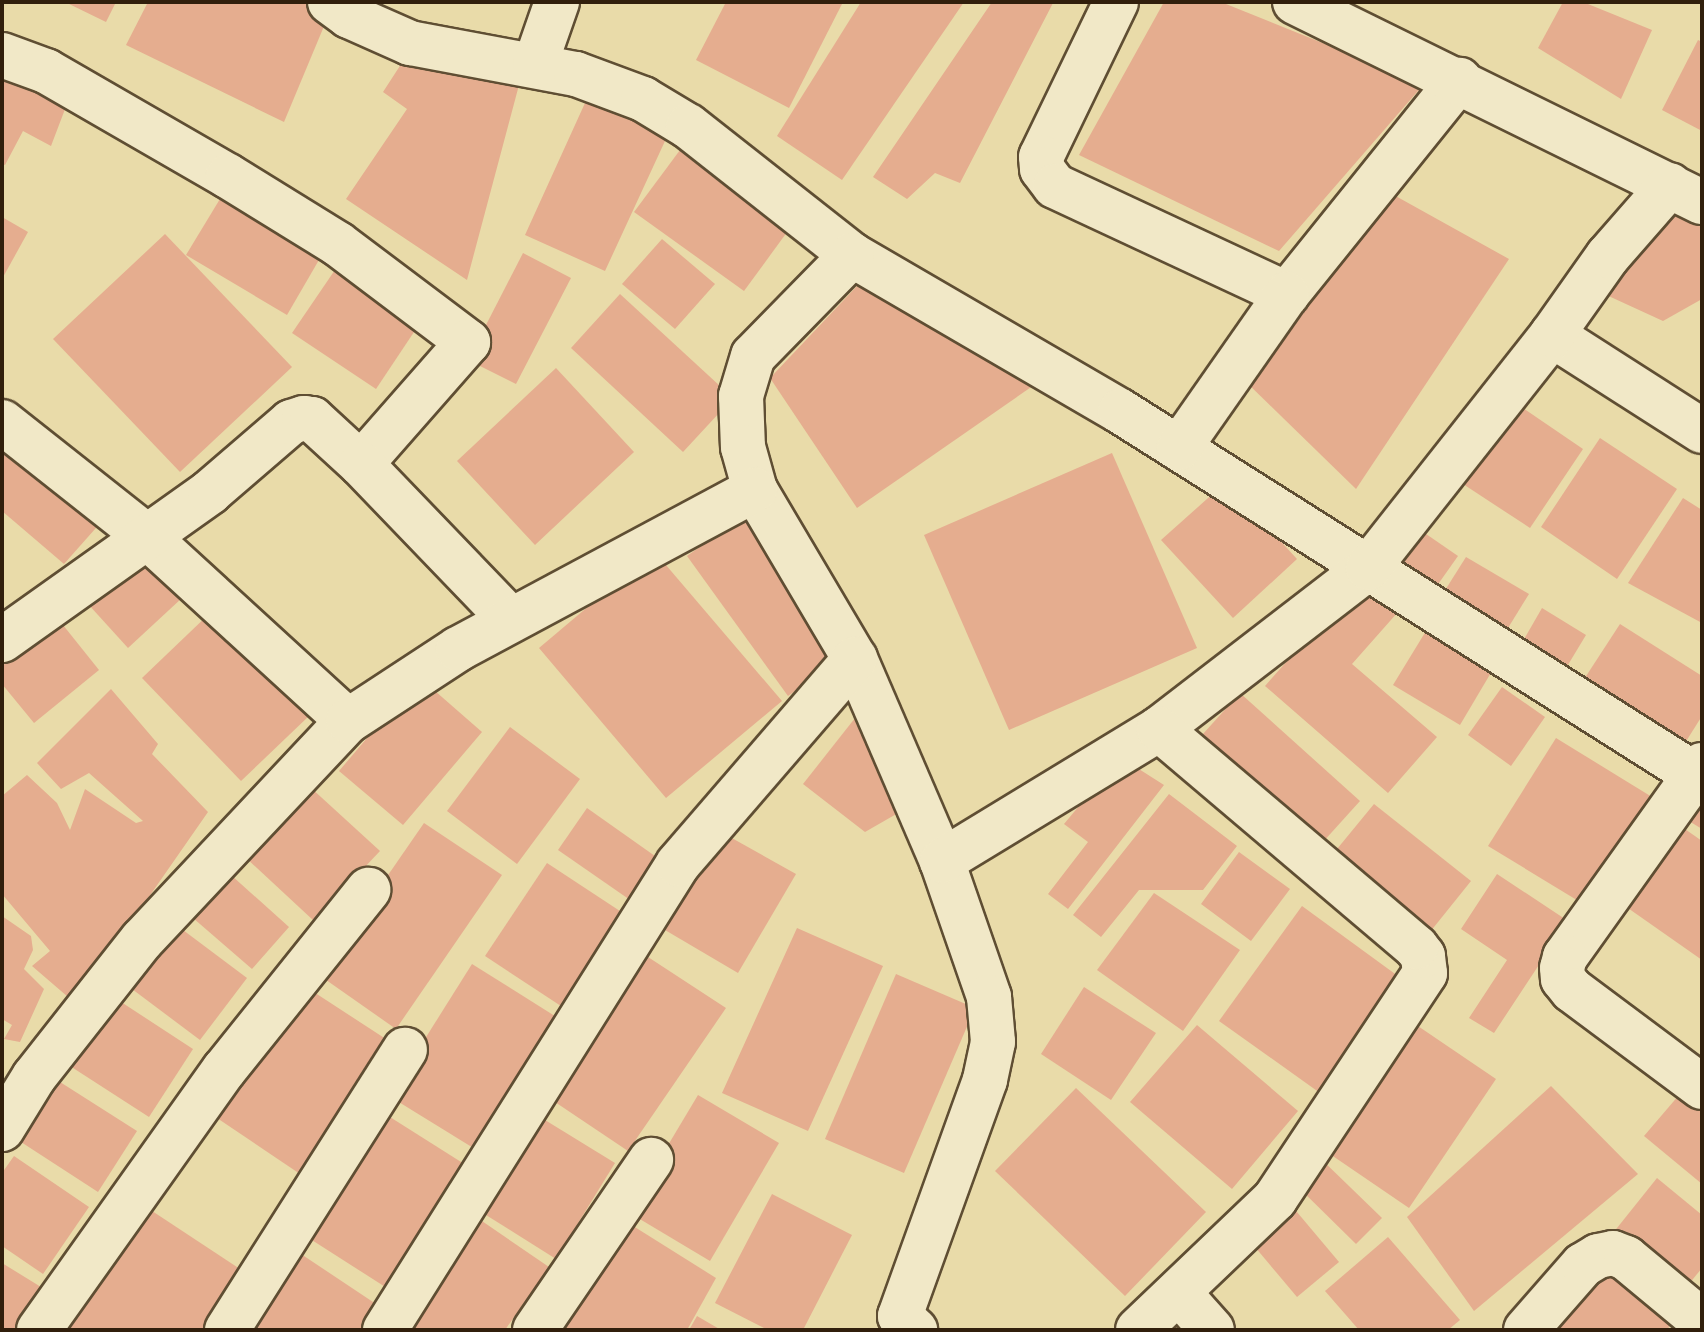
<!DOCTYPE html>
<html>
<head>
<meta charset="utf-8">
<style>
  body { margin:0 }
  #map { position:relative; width:1704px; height:1332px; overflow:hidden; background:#e9dba9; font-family:"Libre Bodoni",serif }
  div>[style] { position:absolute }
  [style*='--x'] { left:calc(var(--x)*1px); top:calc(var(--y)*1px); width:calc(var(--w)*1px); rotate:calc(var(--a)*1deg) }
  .building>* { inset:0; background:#e5ad8f }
  .roads { filter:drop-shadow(2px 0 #5f4e33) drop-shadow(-2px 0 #5f4e33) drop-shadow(0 2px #5f4e33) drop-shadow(0 -2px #5f4e33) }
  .minor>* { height:44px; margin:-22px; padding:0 22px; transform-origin:22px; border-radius:22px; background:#f1e8c7 }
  span { translate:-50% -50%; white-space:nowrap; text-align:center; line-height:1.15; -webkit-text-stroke:6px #f1e8c7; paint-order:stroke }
  .frame { position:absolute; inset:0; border:4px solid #311f0c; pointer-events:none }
</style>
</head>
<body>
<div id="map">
  <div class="building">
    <i style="clip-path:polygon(65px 2px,116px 2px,106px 22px)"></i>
    <i style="clip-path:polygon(148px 2px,321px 2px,332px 7px,284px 122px,126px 45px)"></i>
    <i style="clip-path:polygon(726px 2px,843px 2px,789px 108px,696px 60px)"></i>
    <i style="clip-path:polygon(861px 2px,964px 2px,842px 180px,777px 136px)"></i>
    <i style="clip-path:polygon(992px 2px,1053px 3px,960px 183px,935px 173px,907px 199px,873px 177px)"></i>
    <i style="clip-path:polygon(1164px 2px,1221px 2px,1424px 84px,1279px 251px,1079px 155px)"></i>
    <i style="clip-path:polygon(1563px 2px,1583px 2px,1652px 30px,1621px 99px,1538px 48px)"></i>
    <i style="clip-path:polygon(1698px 40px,1702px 42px,1702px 131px,1662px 110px)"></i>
    <i style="clip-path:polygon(407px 55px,519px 85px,467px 280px,346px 199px,407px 109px,383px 92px)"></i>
    <i style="clip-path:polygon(2px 71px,70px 96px,51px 146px,23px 131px,5px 165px,2px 164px)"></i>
    <i style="clip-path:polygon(590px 92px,671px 128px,605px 271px,525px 235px)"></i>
    <i style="clip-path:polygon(683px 146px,793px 224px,744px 291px,634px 212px)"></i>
    <i style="clip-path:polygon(223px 194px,323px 253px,287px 315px,186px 255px)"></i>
    <i style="clip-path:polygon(1392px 194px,1509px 259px,1356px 489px,1243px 379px)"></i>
    <i style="clip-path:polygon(1673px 210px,1702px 224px,1702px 299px,1663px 321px,1602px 293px)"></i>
    <i style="clip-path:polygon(2px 217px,28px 232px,2px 279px)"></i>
    <i style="clip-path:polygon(165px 234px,292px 367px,180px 472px,53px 339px)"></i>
    <i style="clip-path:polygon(662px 239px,715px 284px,675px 329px,622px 284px)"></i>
    <i style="clip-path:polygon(523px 253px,571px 278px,516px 384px,468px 360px)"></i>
    <i style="clip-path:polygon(339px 264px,422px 320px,376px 389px,292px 333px)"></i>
    <i style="clip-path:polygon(858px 285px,1037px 383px,857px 508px,770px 378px)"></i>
    <i style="clip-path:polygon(620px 294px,733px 398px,683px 452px,571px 348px)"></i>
    <i style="clip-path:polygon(556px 368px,634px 452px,535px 545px,457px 461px)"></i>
    <i style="clip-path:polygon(1517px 404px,1583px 449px,1530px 528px,1463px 484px)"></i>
    <i style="clip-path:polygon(2px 434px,103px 520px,64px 564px,2px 511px)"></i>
    <i style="clip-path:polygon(1600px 438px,1677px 489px,1617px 579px,1541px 527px)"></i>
    <i style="clip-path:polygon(1112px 453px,1197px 648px,1009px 730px,924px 535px)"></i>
    <i style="clip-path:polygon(1226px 482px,1297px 559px,1233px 618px,1161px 540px)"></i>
    <i style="clip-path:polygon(1683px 498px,1702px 510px,1702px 623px,1628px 583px)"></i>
    <i style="clip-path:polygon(746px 514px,847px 654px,788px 696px,687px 556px)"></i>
    <i style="clip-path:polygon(1413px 525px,1458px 556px,1429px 597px,1384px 566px)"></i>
    <i style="clip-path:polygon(654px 551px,782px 701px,666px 798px,539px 648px)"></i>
    <i style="clip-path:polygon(143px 556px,182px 598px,128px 648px,88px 604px)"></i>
    <i style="clip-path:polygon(1466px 557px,1529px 594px,1500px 641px,1437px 603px)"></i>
    <i style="clip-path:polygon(1360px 579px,1398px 612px,1352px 664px,1437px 737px,1388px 793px,1265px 686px)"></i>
    <i style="clip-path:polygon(1542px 608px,1586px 635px,1560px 678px,1516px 653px)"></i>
    <i style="clip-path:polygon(211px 612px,310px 715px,241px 781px,142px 678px)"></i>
    <i style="clip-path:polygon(59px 620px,99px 670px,34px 723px,2px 684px,2px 666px)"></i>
    <i style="clip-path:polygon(1620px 624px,1702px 676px,1702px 716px,1678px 754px,1577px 690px)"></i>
    <i style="clip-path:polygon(1426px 631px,1492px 671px,1460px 725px,1393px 685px)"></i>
    <i style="clip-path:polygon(419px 677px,482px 732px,403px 825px,339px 771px)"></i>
    <i style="clip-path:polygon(1502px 687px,1545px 717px,1511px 766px,1468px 735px)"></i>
    <i style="clip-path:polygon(111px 689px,158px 744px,152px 754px,208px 812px,75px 1003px,32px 966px,50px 951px,2px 894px,2px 796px,27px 775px,57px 803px,70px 830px,85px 789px,136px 823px,143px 821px,89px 773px,61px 789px,37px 763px)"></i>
    <i style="clip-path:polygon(1240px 693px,1360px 801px,1313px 853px,1193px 745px)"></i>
    <i style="clip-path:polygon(859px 713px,912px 805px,865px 832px,803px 784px)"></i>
    <i style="clip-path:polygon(510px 727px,580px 779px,517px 864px,447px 811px)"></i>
    <i style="clip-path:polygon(1556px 738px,1652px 797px,1585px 905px,1488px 846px)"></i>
    <i style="clip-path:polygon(1120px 757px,1164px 785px,1068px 909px,1048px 894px,1088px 842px,1064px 824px)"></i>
    <i style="clip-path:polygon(310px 787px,380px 851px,314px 921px,245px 857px)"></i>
    <i style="clip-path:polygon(1702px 790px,1702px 829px,1679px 815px)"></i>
    <i style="clip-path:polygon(1169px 794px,1237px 846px,1203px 890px,1139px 890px,1101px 937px,1073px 915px)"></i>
    <i style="clip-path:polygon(1374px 804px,1471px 881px,1426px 937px,1328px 860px)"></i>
    <i style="clip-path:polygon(587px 808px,662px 861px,633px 902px,558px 850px)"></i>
    <i style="clip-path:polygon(1672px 820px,1702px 841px,1702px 960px,1615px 899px)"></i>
    <i style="clip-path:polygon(424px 823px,502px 875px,396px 1029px,319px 975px)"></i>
    <i style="clip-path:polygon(721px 832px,796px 874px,738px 973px,665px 930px)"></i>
    <i style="clip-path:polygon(1239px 852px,1290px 889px,1251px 941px,1201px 904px)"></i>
    <i style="clip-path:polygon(547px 863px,626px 915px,564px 1008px,485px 956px)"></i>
    <i style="clip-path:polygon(1497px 874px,1568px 921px,1494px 1033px,1469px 1018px,1507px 960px,1461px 929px)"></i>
    <i style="clip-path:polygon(231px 875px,289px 927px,252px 969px,193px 918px)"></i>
    <i style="clip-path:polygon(1154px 893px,1240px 950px,1183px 1031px,1097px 970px)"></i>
    <i style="clip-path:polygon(1302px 906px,1402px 979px,1320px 1093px,1219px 1021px)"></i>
    <i style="clip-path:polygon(2px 916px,31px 936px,33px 950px,24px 969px,44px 989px,20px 1042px,4px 1039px,12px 1025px,2px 1019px)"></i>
    <i style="clip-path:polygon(179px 927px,247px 978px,200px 1040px,132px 989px)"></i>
    <i style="clip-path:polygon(797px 928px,883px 966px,808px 1131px,722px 1093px)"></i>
    <i style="clip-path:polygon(648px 957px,726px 1008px,628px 1151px,552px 1100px)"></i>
    <i style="clip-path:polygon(472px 964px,558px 1018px,475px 1149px,389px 1096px)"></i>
    <i style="clip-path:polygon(896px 974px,975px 1008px,904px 1173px,825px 1139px)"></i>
    <i style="clip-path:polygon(303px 985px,392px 1043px,303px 1176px,214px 1116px)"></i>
    <i style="clip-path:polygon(1084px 987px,1156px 1033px,1111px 1100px,1041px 1054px)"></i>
    <i style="clip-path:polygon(115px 998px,193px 1049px,149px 1117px,70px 1066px)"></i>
    <i style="clip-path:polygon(1412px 1022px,1496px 1079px,1409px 1208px,1324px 1150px)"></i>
    <i style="clip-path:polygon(1197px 1025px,1298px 1111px,1232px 1189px,1130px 1102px)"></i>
    <i style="clip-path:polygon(1691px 1081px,1702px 1090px,1702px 1184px,1644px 1136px)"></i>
    <i style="clip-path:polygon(60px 1082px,137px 1131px,98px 1192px,21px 1142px)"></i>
    <i style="clip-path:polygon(1551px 1086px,1638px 1174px,1474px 1311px,1407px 1217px)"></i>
    <i style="clip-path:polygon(1076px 1088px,1206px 1212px,1125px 1296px,995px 1171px)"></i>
    <i style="clip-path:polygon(698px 1095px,779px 1143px,710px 1261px,628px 1212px)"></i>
    <i style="clip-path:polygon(382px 1112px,469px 1167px,390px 1290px,304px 1235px)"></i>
    <i style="clip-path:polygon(545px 1120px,615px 1163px,556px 1259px,486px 1215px)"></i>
    <i style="clip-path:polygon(14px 1156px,89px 1207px,43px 1274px,2px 1246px,2px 1173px)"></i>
    <i style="clip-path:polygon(1318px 1156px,1382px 1218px,1356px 1244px,1292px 1181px)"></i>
    <i style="clip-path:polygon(1657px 1178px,1702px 1215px,1702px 1268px,1684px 1290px,1613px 1233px)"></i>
    <i style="clip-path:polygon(772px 1194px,852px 1235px,803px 1330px,768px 1330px,715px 1303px)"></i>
    <i style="clip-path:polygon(1286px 1199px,1339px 1262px,1297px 1297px,1244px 1234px)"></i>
    <i style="clip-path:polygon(143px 1205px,243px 1271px,204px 1330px,61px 1330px)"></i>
    <i style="clip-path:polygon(479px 1219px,549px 1267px,505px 1330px,403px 1330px)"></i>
    <i style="clip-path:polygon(622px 1219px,716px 1278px,687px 1330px,553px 1330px)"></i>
    <i style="clip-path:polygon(1388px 1237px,1460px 1320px,1448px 1330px,1359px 1330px,1325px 1291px)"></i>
    <i style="clip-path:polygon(298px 1252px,382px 1308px,367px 1330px,247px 1330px)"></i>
    <i style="clip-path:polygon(2px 1263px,41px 1287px,15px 1330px,2px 1330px)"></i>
    <i style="clip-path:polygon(1594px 1268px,1680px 1311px,1667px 1330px,1548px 1330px)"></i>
    <i style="clip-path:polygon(697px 1316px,721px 1330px,689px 1330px)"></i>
  </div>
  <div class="roads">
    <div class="minor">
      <i style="--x:330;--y:2;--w:24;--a:36"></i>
      <i style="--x:349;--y:16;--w:67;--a:23.9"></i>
      <i style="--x:410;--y:43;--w:169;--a:10.6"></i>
      <i style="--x:576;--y:74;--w:72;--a:20.5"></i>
      <i style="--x:643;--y:99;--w:52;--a:31"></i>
      <i style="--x:688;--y:126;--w:209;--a:38.2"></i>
      <i style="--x:852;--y:255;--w:310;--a:30.2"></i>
      <i style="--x:1120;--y:411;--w:689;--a:32.31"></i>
      <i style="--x:1116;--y:2;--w:172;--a:115.8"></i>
      <i style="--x:1041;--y:157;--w:12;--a:85"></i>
      <i style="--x:1042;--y:169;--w:21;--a:53"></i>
      <i style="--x:1055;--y:186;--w:256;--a:25"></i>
      <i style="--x:1287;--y:294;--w:275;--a:-51.2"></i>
      <i style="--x:1295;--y:2;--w:453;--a:26.2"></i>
      <i style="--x:2;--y:55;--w:47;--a:20"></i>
      <i style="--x:46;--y:71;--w:210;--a:30"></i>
      <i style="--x:228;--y:176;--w:129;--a:31.7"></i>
      <i style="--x:338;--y:244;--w:163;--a:37"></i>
      <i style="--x:468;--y:342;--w:162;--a:131.3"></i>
      <i style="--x:535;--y:65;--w:67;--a:-70.8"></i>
      <i style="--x:852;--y:255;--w:141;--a:134.4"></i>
      <i style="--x:753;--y:356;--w:42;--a:106.7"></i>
      <i style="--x:741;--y:396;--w:51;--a:87.8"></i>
      <i style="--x:743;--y:447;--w:45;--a:74.4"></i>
      <i style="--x:755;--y:490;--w:196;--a:59.4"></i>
      <i style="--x:855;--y:659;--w:220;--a:66.7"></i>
      <i style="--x:942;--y:861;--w:144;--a:70.9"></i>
      <i style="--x:989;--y:997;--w:45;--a:84.9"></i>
      <i style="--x:993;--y:1042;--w:39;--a:102"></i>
      <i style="--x:985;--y:1080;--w:251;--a:109.8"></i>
      <i style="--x:900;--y:1316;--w:21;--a:43"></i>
      <i style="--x:1552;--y:335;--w:178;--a:32.6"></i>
      <i style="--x:2;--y:422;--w:182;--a:38.3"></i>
      <i style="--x:145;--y:535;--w:275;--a:42.5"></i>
      <i style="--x:1179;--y:448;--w:188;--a:-55"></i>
      <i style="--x:2;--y:640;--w:255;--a:-35.4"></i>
      <i style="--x:210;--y:492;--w:107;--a:-40.8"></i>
      <i style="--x:291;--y:422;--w:14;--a:-17"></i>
      <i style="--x:304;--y:418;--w:8;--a:7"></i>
      <i style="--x:312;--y:419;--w:67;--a:42.6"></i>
      <i style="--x:361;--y:464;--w:216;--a:46.1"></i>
      <i style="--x:1702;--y:765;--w:236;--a:125.5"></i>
      <i style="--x:1565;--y:957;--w:11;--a:105"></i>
      <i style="--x:1562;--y:968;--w:11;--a:85"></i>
      <i style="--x:1563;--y:979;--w:14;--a:51"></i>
      <i style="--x:1572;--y:990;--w:162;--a:36.7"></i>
      <i style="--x:942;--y:861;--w:254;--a:-31.3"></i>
      <i style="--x:1159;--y:729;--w:264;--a:-37.6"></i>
      <i style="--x:1368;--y:568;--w:297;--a:-51.7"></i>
      <i style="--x:1552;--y:335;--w:97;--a:-54.7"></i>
      <i style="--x:1608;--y:256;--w:94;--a:-48.9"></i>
      <i style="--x:2;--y:1129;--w:61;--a:-58.4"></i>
      <i style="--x:34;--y:1077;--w:174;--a:-51.8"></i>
      <i style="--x:142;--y:940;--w:301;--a:-46.8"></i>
      <i style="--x:348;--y:721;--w:131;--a:-33.2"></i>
      <i style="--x:458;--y:649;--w:337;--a:-28.2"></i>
      <i style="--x:1180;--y:1294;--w:48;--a:48.4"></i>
      <i style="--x:39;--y:1330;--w:319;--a:-54.6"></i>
      <i style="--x:224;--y:1070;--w:231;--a:-51.3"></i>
      <i style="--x:227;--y:1330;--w:332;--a:-57.6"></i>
      <i style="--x:385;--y:1330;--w:550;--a:-57.84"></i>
      <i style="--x:678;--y:864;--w:271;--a:-49.2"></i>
      <i style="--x:535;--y:1330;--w:206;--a:-55.7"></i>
      <i style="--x:1138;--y:1330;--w:190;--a:-43.7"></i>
      <i style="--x:1275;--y:1199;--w:271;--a:-56.4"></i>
      <i style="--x:1425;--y:973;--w:17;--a:-97"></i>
      <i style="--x:1423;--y:956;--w:11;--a:-128"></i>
      <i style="--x:1416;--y:947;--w:337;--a:-139.7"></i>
      <i style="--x:1526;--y:1330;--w:86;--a:-48.8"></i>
      <i style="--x:1583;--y:1265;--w:17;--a:-31"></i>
      <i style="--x:1598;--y:1256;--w:15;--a:-11"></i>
      <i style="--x:1613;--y:1253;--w:14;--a:21"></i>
      <i style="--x:1626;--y:1258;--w:99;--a:39.7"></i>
    </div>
  </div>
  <div class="frame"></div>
</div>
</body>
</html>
